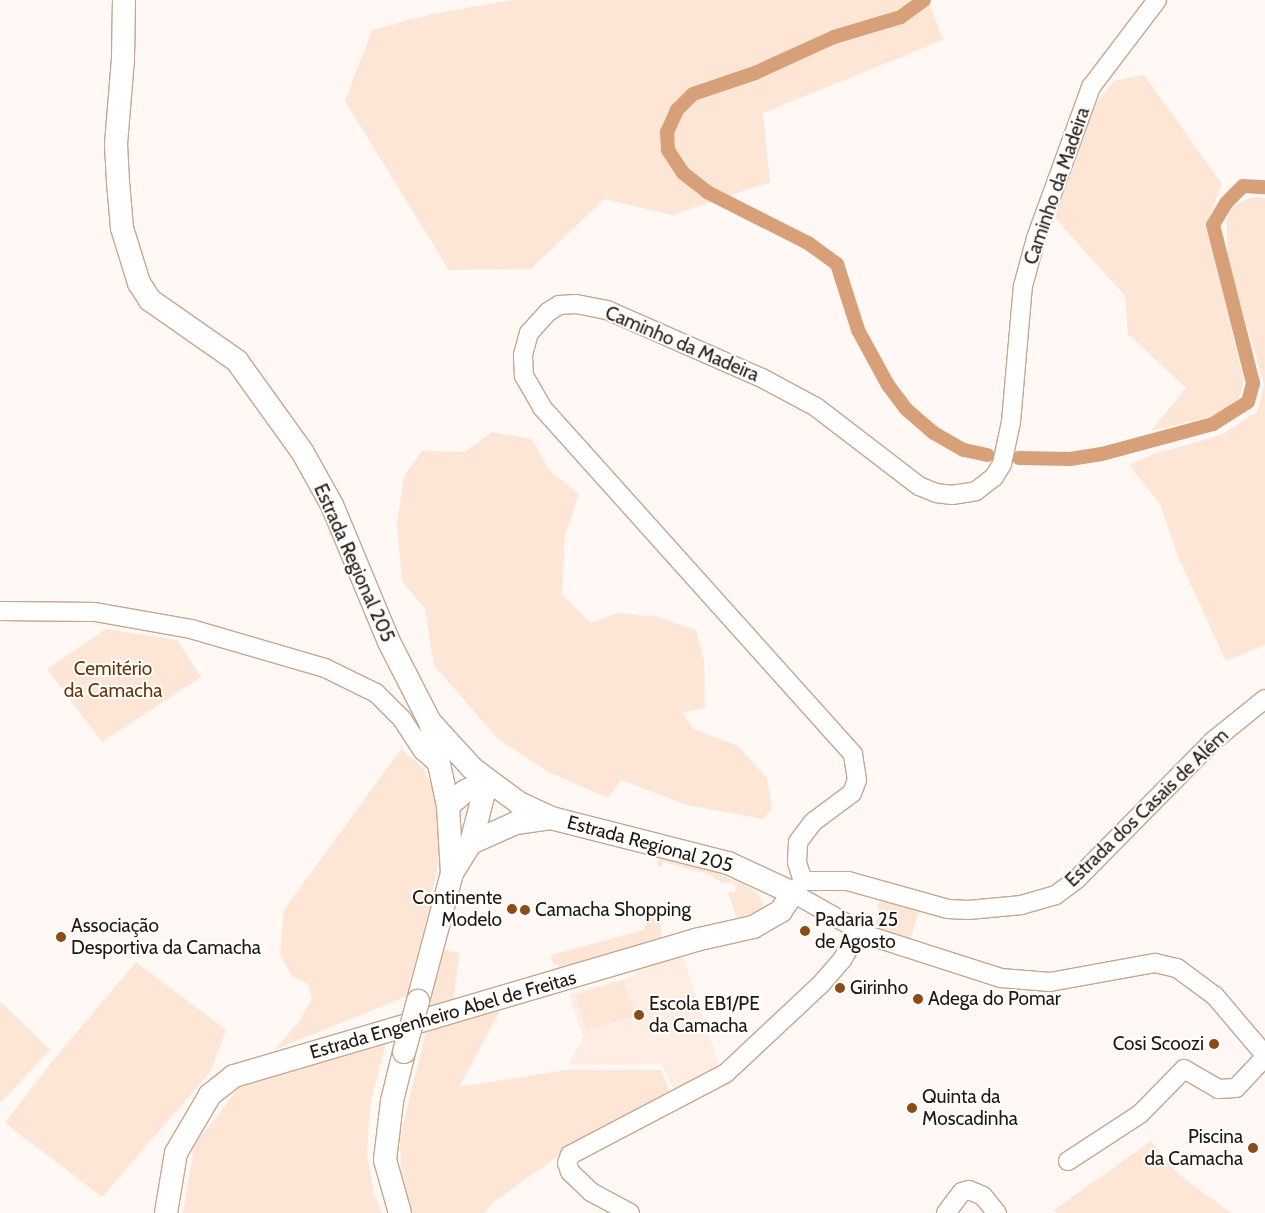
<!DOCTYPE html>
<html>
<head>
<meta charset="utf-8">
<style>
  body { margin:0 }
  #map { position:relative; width:1265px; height:1213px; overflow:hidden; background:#fff8f4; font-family:Cabin,sans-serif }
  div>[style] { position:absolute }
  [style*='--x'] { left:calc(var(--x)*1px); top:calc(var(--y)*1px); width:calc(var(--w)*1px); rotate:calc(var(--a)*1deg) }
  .built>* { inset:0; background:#fdede2 }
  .green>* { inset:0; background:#fee6d6 }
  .canal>* { height:14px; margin:-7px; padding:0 7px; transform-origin:7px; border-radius:7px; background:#d7a079 }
  .roads { filter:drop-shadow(1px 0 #c6a791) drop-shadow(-1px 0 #c6a791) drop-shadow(0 1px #c6a791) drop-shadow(0 -1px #c6a791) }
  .minor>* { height:18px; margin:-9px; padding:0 9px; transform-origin:9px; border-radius:9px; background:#fff }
  .major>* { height:22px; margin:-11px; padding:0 11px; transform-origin:11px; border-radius:11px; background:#fff }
  .bridges { filter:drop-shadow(1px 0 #c6a791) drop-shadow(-1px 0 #c6a791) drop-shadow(0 1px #c6a791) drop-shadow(0 -1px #c6a791) }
  .major-bridge>* { height:22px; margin:-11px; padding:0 11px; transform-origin:11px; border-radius:11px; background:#fff }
  .dots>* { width:14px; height:14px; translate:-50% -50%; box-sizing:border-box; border:2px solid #fff; border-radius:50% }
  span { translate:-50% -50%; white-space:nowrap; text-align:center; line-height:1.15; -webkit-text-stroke:4px #fff; paint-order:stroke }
  .street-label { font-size:19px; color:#22170f }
  .park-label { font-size:19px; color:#683504 }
  .poi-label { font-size:19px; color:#22170f }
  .right { translate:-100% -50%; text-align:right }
  .left { translate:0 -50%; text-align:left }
</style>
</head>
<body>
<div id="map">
  <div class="built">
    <i style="clip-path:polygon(682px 955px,720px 1068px,676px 1094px,662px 1064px,568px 1065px,583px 1037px,569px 994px,628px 978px,645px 964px)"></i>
  </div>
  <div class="green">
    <i style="clip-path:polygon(513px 0,928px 0,943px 40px,763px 113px,770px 182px,673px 215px,604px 199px,531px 269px,449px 270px,345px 101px,372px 30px,432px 14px)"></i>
    <i style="clip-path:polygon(1144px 75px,1222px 184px,1206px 226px,1244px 382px,1237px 403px,1217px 415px,1151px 431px,1186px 388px,1128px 334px,1125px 296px,1055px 218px,1095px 104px,1114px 81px)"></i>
    <i style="clip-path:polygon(1260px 197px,1265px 198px,1265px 645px,1226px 661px,1179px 559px,1160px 504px,1129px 465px,1151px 455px,1221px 435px,1257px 412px,1264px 385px,1228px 260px,1226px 220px,1233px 207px,1246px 199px)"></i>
    <i style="clip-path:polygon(492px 432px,532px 439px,549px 470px,579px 494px,565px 536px,562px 594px,590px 623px,618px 613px,657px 617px,696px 630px,704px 660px,705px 708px,682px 713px,694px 729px,738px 746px,767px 778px,772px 808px,763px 819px,687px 805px,621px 780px,608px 798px,548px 772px,497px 738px,434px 665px,425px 609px,402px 581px,397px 524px,404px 476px,422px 451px,465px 452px)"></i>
    <i style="clip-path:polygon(106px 629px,177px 640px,201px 677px,102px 742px,47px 669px)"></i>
    <i style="clip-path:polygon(401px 749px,422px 767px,440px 801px,444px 831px,429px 910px,407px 996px,274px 1050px,299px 1022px,312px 999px,308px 984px,292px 976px,280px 954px,284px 910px)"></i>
    <i style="clip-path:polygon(660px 856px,712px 871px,746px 886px,757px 893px,763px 903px,761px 912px,737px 918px,728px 893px,737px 891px,734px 883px,722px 883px,708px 874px,663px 862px,661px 867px,657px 866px)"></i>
    <i style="clip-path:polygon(886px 900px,920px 908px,910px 940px,876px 927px,878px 904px)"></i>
    <i style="clip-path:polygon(650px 916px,660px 923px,662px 939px,561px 968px,552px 962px,551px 955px,643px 930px)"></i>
    <i style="clip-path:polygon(442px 949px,460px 953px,452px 1008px,428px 1015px)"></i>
    <i style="clip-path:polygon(136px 962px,226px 1030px,211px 1071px,102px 1197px,5px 1123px,54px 1059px)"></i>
    <i style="clip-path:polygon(624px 980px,635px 1016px,586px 1030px,576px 995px)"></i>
    <i style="clip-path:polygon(0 1001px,50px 1050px,0 1103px)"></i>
    <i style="clip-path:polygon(500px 1011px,459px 1087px,567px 1070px,661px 1070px,671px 1094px,565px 1151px,494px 1202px,484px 1213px,412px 1213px,401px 1195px,400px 1135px,427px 1029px)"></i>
    <i style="clip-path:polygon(388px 1036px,370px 1105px,367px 1153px,374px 1194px,382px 1213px,183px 1213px,194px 1146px,241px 1085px)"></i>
    <i style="clip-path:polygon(1151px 1141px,1178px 1174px,1231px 1213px,1056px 1213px,1054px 1210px)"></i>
  </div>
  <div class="canal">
    <i style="--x:924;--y:0;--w:29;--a:144"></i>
    <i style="--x:901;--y:17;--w:70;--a:163.4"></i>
    <i style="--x:834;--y:37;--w:87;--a:155.5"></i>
    <i style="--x:755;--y:73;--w:65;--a:161.3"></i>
    <i style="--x:693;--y:94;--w:23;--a:135"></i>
    <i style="--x:677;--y:110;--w:24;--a:114"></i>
    <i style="--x:667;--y:132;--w:18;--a:87"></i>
    <i style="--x:668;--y:150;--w:27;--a:57"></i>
    <i style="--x:683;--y:173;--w:31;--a:38"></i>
    <i style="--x:707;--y:192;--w:113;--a:26.8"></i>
    <i style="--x:808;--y:243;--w:36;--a:36"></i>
    <i style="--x:837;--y:264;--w:69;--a:72.3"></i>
    <i style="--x:858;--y:330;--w:63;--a:61.4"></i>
    <i style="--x:888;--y:385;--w:30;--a:53"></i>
    <i style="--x:906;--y:409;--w:37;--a:41"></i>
    <i style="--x:934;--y:433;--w:34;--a:30"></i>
    <i style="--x:964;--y:450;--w:24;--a:12"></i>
    <i style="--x:1019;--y:458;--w:51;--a:1.1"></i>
    <i style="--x:1070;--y:459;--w:32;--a:-9"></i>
    <i style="--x:1102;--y:454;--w:115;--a:-15.1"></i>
    <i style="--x:1213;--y:424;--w:41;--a:-32.2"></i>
    <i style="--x:1248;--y:402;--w:20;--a:-75"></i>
    <i style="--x:1253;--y:383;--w:163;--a:-104.2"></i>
    <i style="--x:1213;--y:225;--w:26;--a:-59"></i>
    <i style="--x:1226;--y:203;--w:24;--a:-45"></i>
    <i style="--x:1243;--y:186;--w:22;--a:3"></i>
  </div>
  <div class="roads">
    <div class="minor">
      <i style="--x:0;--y:611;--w:95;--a:0.6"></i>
      <i style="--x:95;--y:612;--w:97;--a:10"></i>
      <i style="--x:191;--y:629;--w:140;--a:16.2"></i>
      <i style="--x:325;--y:668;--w:57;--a:26.1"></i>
      <i style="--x:376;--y:693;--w:37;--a:45"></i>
      <i style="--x:402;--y:719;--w:38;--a:57"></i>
      <i style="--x:423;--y:751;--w:23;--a:41"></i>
      <i style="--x:1265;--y:699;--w:67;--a:141.1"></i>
      <i style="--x:1213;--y:741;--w:194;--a:134.6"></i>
      <i style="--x:1077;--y:879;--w:26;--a:143"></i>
      <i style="--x:1056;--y:895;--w:35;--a:164"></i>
      <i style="--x:1022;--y:905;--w:54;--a:174.7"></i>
      <i style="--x:968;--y:910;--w:20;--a:-177"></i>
      <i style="--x:948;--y:909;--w:104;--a:-164.4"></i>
      <i style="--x:848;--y:881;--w:45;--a:180"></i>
      <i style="--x:803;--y:881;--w:16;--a:130"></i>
      <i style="--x:793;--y:893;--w:85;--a:29.6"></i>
      <i style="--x:867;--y:935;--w:141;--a:17.8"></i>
      <i style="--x:1001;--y:978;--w:49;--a:4.7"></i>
      <i style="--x:1050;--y:982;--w:107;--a:-10.3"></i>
      <i style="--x:1155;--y:963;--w:23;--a:13"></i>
      <i style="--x:1177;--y:968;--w:47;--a:36.4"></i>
      <i style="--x:1215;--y:996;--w:77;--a:49.7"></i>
      <i style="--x:803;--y:881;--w:20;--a:-108"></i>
      <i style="--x:797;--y:862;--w:20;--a:-87"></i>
      <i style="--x:798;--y:842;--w:25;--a:-53"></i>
      <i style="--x:813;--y:822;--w:49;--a:-36.6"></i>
      <i style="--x:852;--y:793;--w:14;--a:-69"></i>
      <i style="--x:857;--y:780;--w:26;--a:-99"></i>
      <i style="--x:853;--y:754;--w:466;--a:-131.9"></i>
      <i style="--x:542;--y:407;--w:36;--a:-120"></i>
      <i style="--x:524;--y:376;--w:21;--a:-93"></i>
      <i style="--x:523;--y:355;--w:23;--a:-75"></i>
      <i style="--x:529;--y:333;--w:28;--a:-48"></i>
      <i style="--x:548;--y:312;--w:13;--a:-32"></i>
      <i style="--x:559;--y:305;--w:17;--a:-3"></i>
      <i style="--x:576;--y:304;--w:32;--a:11"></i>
      <i style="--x:607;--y:310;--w:169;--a:23.7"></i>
      <i style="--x:762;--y:378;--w:61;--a:28.2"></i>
      <i style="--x:816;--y:407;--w:130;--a:37.5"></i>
      <i style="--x:919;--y:486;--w:18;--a:22"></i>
      <i style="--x:936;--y:493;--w:16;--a:7"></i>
      <i style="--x:952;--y:495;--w:24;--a:-9"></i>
      <i style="--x:976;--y:491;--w:23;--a:-38"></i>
      <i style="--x:994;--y:477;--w:15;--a:-58"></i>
      <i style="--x:1002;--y:464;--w:43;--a:-77.9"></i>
      <i style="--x:1011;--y:422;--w:137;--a:-85"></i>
      <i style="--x:1023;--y:286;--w:50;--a:-74.8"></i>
      <i style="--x:1036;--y:238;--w:161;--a:-70"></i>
      <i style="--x:1091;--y:87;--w:109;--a:-52.8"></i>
      <i style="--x:1068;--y:1161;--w:86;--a:-33.1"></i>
      <i style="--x:1140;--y:1114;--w:63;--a:-45.6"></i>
      <i style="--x:1184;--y:1069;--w:39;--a:30"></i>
      <i style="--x:1218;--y:1089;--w:18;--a:-3"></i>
      <i style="--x:1236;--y:1088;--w:42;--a:-46.9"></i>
      <i style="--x:630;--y:1213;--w:44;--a:-151.7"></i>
      <i style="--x:591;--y:1192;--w:29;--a:-136"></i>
      <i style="--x:570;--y:1172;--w:9;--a:-108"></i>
      <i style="--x:567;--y:1163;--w:9;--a:-69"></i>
      <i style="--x:570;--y:1155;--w:176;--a:-27.7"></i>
      <i style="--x:726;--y:1073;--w:130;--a:-43.1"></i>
      <i style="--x:821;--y:984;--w:32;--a:-49"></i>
      <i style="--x:842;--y:960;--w:16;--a:-60"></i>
      <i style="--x:850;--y:946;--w:20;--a:-33"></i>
      <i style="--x:946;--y:1213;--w:26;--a:-53"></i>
      <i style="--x:962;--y:1192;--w:7;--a:-16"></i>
      <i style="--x:969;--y:1190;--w:15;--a:23"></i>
      <i style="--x:983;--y:1196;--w:22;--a:51"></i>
    </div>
    <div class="major">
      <i style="--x:124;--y:0;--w:59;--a:91"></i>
      <i style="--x:123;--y:59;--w:85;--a:94.7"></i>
      <i style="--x:116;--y:144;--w:38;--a:87"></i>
      <i style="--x:118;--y:182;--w:46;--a:85"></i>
      <i style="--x:122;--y:228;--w:58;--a:72.8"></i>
      <i style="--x:139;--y:283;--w:20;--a:57"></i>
      <i style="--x:150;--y:300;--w:106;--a:35"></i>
      <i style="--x:237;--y:361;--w:113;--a:54.3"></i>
      <i style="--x:303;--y:453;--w:60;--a:60.9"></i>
      <i style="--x:332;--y:505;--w:148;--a:67.4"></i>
      <i style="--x:389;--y:642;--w:90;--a:62.9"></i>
      <i style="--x:430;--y:722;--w:62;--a:47.6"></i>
      <i style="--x:472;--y:768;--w:59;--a:36.7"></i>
      <i style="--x:519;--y:803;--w:35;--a:25"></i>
      <i style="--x:551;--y:818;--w:183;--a:14.3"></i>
      <i style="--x:728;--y:863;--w:72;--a:24.8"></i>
      <i style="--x:793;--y:893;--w:22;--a:124"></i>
      <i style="--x:781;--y:911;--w:32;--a:150"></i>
      <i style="--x:753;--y:927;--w:58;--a:167.2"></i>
      <i style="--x:696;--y:940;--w:482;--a:163.6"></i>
      <i style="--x:234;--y:1076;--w:31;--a:142"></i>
      <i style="--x:210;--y:1095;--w:67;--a:120.4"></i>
      <i style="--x:176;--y:1153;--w:61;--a:99.5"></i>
      <i style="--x:431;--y:726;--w:82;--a:78"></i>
      <i style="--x:448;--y:806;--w:67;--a:86.6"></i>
      <i style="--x:448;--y:806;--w:23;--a:-41"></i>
      <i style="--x:465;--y:791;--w:24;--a:-24"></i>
      <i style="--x:471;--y:843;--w:49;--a:-24"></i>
      <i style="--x:516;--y:823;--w:35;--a:-8"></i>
      <i style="--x:418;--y:1001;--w:132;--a:-75.1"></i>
      <i style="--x:452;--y:873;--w:36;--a:-58"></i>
      <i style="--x:471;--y:843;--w:64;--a:-75.5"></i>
      <i style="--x:400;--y:1213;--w:55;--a:-105.8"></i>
      <i style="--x:385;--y:1160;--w:59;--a:-83.2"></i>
      <i style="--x:392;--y:1101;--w:50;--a:-76.2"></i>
    </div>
  </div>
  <div class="bridges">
    <div class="major-bridge">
      <i style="--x:404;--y:1052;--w:53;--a:-74.6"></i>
    </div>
  </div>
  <div class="dots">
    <i style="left:512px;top:909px;background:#8b4b12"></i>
    <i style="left:525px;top:910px;background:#8b4b12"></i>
    <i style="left:805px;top:931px;background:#8b4b12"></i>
    <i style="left:61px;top:937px;background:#8b4b12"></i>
    <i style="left:840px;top:988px;background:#8b4b12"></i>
    <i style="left:918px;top:999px;background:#8b4b12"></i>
    <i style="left:639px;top:1015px;background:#8b4b12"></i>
    <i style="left:1214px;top:1044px;background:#8b4b12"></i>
    <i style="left:912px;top:1108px;background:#8b4b12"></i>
    <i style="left:1253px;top:1148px;background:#8b4b12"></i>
  </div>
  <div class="street-label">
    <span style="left:1057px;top:186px;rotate:-71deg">Caminho da Madeira</span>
    <span style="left:682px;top:344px;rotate:23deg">Caminho da Madeira</span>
    <span style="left:354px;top:563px;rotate:66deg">Estrada Regional 205</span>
    <span style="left:1147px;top:808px;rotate:-44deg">Estrada dos Casais de Além</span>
    <span style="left:650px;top:844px;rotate:15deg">Estrada Regional 205</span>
    <span style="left:443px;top:1015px;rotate:-16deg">Estrada Engenheiro Abel de Freitas</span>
  </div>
  <div class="park-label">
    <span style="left:113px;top:680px">Cemitério<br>da Camacha</span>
  </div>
  <div class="poi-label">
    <span class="right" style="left:502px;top:909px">Continente<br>Modelo</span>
    <span class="left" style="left:535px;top:910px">Camacha Shopping</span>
    <span class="left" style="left:815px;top:931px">Padaria 25<br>de Agosto</span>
    <span class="left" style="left:71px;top:937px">Associação<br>Desportiva da Camacha</span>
    <span class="left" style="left:850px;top:988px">Girinho</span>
    <span class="left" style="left:928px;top:999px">Adega do Pomar</span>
    <span class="left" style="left:649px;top:1015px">Escola EB1/PE<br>da Camacha</span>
    <span class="right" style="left:1204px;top:1044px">Cosi Scoozi</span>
    <span class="left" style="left:922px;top:1108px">Quinta da<br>Moscadinha</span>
    <span class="right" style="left:1243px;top:1148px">Piscina<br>da Camacha</span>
  </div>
</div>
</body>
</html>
